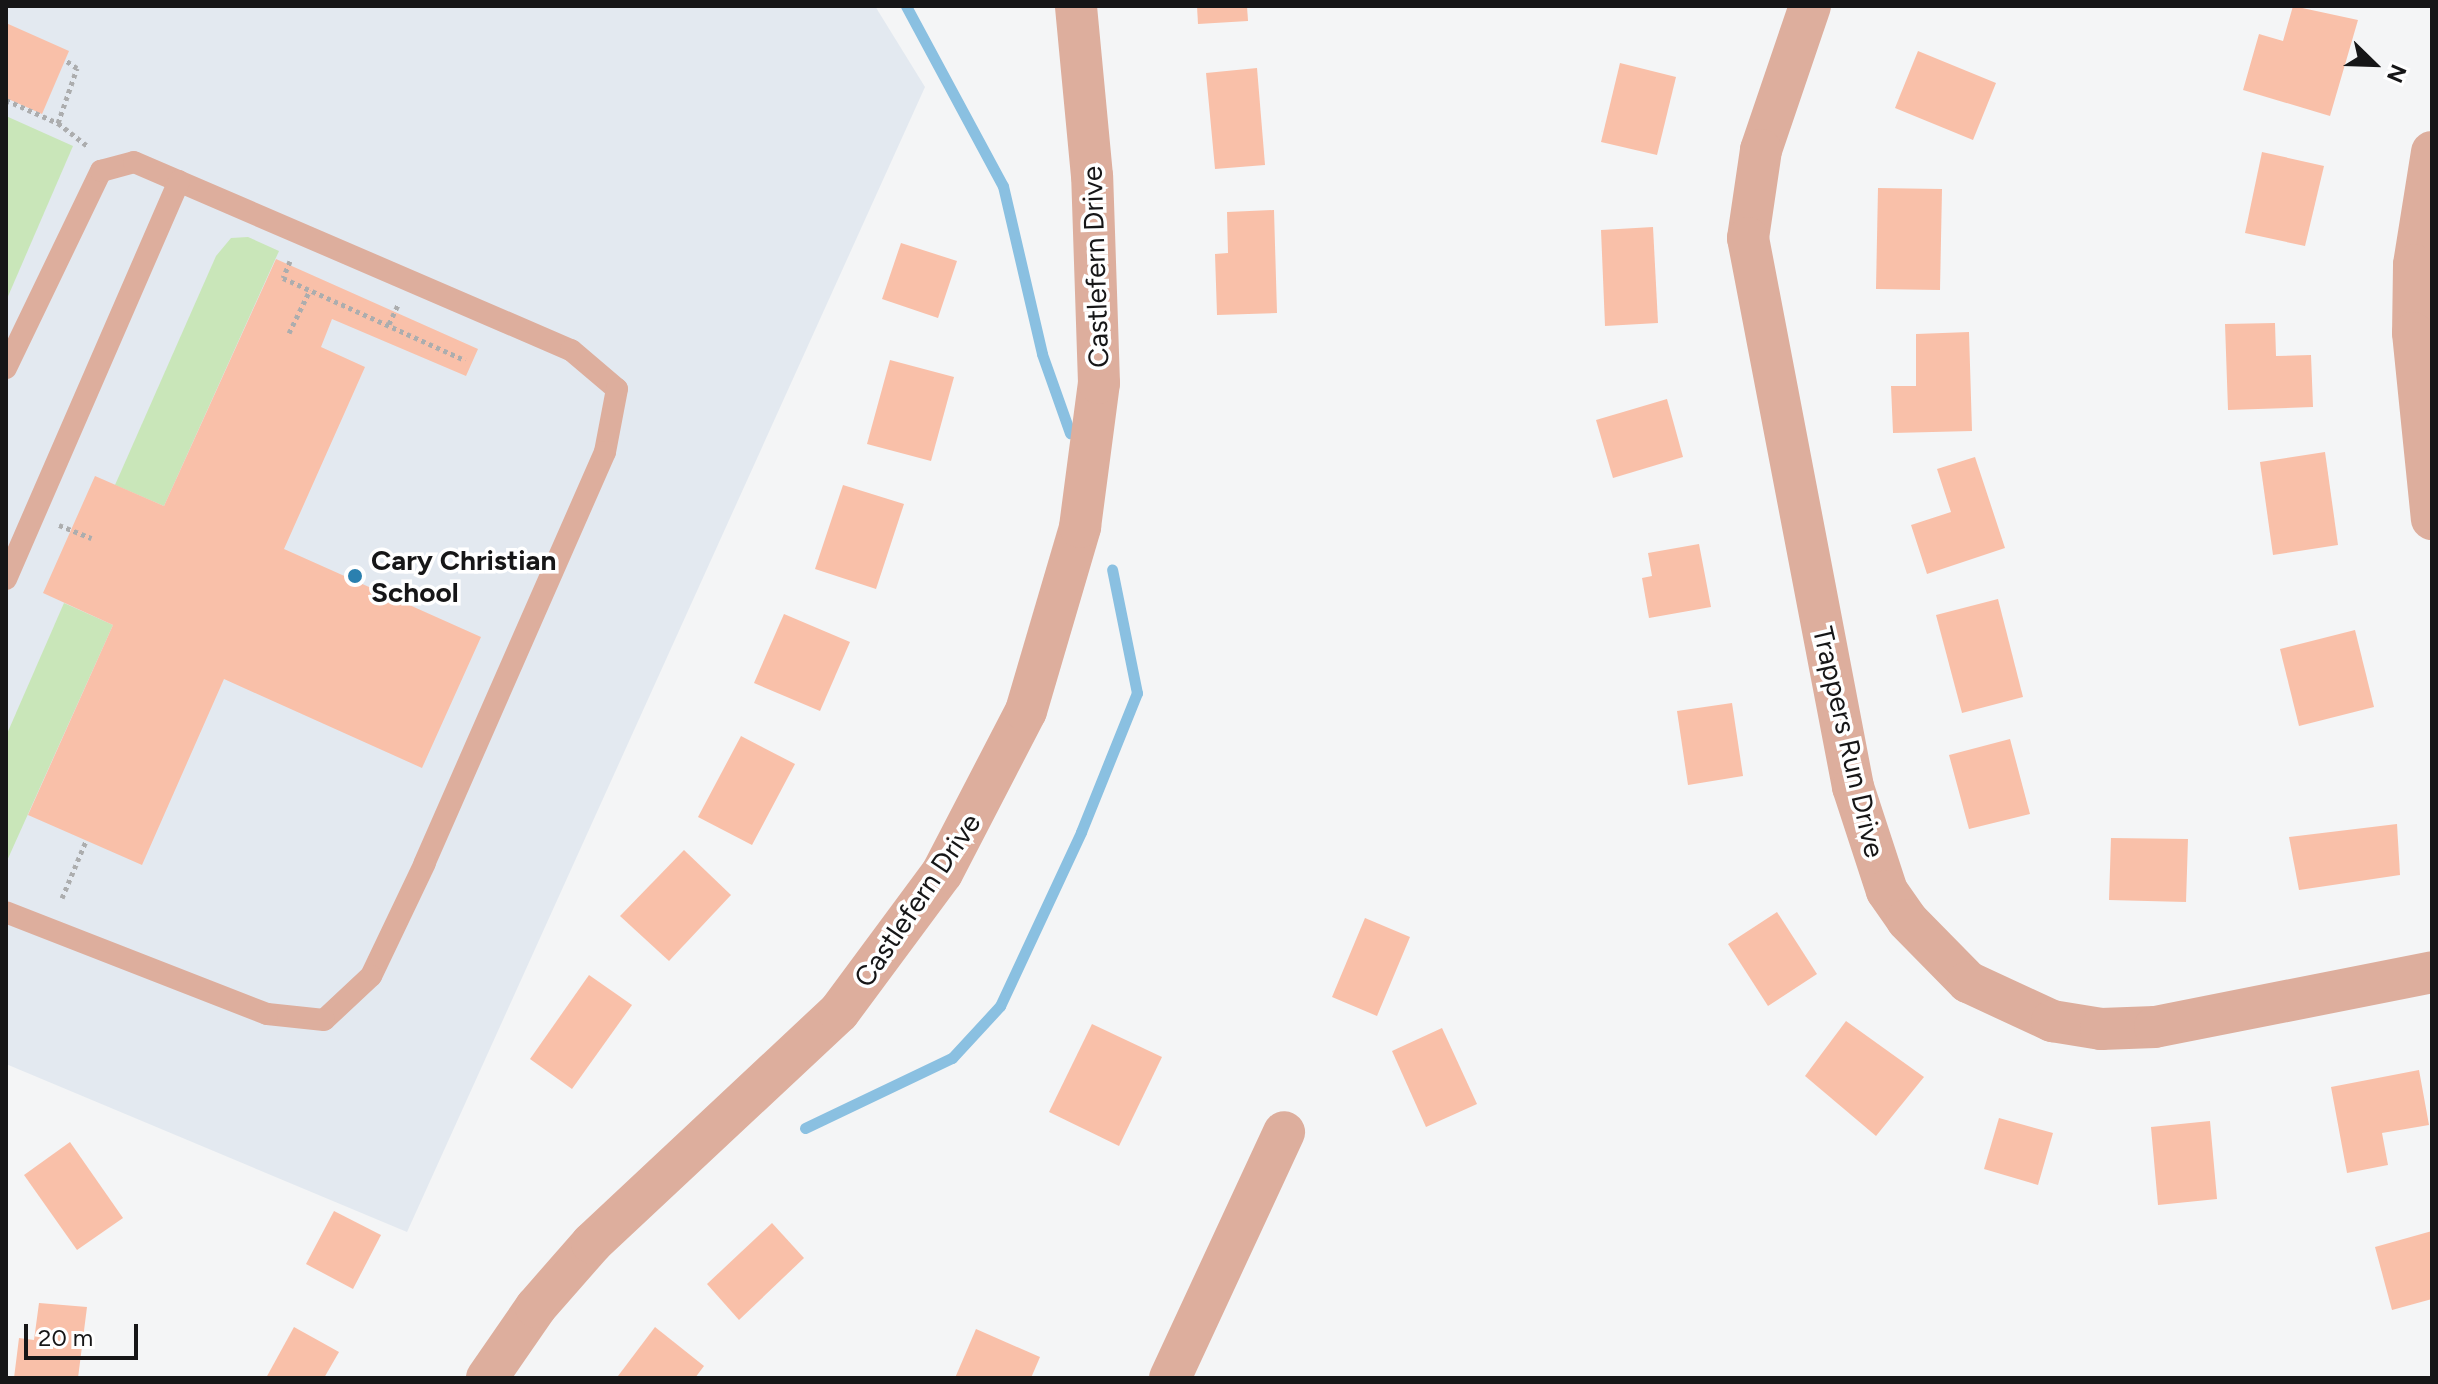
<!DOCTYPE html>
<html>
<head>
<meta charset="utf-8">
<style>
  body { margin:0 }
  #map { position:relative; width:2438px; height:1384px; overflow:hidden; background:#f4f5f6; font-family:Figtree,sans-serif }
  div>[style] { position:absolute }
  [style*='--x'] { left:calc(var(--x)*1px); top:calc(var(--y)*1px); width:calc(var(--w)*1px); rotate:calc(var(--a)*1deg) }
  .built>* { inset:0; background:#e3e9f0 }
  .green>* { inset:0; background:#c9e6b9 }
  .stream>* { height:11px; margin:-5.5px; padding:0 5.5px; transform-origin:5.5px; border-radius:5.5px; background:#8ac0e1 }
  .building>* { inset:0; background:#f9c0a9 }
  .path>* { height:5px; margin-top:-2.5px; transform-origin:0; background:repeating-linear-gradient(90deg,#acadae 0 4px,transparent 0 8px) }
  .service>* { height:22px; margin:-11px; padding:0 11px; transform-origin:11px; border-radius:11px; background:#ddae9d }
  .minor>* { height:42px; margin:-21px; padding:0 21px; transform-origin:21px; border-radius:21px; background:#ddae9d }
  .dots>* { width:22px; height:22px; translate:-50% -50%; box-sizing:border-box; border:4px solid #fff; border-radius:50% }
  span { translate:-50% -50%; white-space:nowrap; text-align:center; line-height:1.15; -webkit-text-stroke:7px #fff; paint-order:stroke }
  .street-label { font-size:28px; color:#161617 }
  .poi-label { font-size:28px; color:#161617; font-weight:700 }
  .left { translate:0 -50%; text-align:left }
  .frame { position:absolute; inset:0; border:8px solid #161617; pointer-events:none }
  .north { position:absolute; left:2334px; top:24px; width:80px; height:80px; -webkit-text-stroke:6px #fff; paint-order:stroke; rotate:113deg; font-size:22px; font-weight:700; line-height:32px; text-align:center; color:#161617 }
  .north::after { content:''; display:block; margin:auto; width:28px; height:36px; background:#161617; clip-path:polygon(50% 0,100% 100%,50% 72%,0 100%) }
  .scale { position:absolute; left:24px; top:1324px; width:114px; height:36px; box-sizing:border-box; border:4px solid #161617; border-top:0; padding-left:10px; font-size:24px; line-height:28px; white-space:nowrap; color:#161617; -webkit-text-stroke:6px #fff; paint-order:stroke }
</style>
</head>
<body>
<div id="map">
  <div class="built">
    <i style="clip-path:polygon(6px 6px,875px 6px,925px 87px,407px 1232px,6px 1064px)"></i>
  </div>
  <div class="green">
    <i style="clip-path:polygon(6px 116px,73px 146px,6px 301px)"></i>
    <i style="clip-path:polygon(248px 237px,279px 251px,164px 506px,115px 485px,216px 256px,231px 238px)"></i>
    <i style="clip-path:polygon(64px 603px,113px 625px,6px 863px,6px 736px)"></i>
  </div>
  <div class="stream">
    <i style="--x:906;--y:6;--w:204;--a:61.7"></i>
    <i style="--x:1003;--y:186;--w:172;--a:76.9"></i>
    <i style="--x:1042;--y:354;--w:84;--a:70.5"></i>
    <i style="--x:805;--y:1128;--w:163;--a:-25.5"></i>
    <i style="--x:952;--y:1058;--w:71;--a:-47.3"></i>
    <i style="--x:1000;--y:1006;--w:192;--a:-65"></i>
    <i style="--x:1081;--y:832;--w:150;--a:-68.1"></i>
    <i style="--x:1137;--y:693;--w:126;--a:-101.4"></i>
  </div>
  <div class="building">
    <i style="clip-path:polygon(1197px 6px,1247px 6px,1248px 21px,1198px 24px)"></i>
    <i style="clip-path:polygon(2293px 6px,2358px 20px,2330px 116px,2243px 90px,2259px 34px,2283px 41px)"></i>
    <i style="clip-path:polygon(6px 23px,69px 51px,42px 114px,6px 98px)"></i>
    <i style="clip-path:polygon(1918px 51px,1996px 83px,1973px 140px,1895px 108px)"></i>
    <i style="clip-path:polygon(1620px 63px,1676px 77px,1657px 155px,1601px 142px)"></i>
    <i style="clip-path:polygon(1257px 68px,1265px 165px,1215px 169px,1206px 73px)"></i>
    <i style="clip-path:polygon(2262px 152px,2324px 166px,2305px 246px,2245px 233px)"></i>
    <i style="clip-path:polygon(1878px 188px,1942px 189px,1940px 290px,1876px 289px)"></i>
    <i style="clip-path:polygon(1274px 210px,1277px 313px,1217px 315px,1215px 254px,1228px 253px,1227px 212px)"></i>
    <i style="clip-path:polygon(1653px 227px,1658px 323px,1605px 326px,1601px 230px)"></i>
    <i style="clip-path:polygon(901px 243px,957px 261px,938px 318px,882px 299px)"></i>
    <i style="clip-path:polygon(276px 259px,478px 349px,466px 376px,332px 319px,321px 347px,365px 367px,284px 549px,481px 637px,422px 768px,224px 679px,142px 865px,28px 815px,113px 625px,43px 593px,95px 476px,164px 506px)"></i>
    <i style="clip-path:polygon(2275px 323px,2276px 356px,2311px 355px,2313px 407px,2228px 410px,2225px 324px)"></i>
    <i style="clip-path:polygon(1969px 332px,1972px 431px,1893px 433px,1891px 386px,1916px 386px,1916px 334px)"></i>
    <i style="clip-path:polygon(890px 360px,954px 377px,931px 461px,867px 444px)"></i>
    <i style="clip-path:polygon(1667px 399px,1683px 457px,1613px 478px,1596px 420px)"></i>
    <i style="clip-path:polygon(2325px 452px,2338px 545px,2273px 555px,2260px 462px)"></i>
    <i style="clip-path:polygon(1975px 457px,2005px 548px,1927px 574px,1911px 525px,1951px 512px,1937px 469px)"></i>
    <i style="clip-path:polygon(843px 485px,904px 504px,876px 589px,815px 569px)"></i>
    <i style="clip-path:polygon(1699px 544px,1711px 607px,1649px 618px,1642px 578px,1652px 576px,1648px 553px)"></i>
    <i style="clip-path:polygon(1998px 599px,2023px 697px,1962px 713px,1936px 615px)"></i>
    <i style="clip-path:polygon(784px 614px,850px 642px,820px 711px,754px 683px)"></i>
    <i style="clip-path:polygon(2355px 630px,2374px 707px,2299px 726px,2280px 649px)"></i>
    <i style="clip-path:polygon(1732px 703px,1743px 776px,1688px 785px,1677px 711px)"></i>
    <i style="clip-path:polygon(741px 736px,795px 764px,752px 845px,698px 817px)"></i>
    <i style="clip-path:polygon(2010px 739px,2030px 814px,1969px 829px,1949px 755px)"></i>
    <i style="clip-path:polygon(2397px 824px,2400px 875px,2299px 890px,2289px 837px)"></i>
    <i style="clip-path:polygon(2111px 838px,2188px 839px,2186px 902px,2109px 900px)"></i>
    <i style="clip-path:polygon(684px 850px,731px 895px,669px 961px,620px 916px)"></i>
    <i style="clip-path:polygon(1777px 912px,1817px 974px,1768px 1006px,1728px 944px)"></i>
    <i style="clip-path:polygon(1365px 918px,1410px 937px,1377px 1016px,1332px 997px)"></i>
    <i style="clip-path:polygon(589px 975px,632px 1005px,572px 1089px,530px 1059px)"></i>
    <i style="clip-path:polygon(1846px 1021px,1924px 1077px,1876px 1136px,1805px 1076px)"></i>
    <i style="clip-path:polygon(1092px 1024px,1162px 1057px,1119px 1146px,1049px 1112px)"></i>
    <i style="clip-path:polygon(1442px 1028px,1477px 1104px,1426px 1127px,1392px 1051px)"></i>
    <i style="clip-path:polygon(2419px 1070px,2429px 1125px,2382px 1133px,2388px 1165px,2347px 1173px,2331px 1087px)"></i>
    <i style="clip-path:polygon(1999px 1118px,2053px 1133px,2038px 1185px,1984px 1169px)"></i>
    <i style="clip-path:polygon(2210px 1121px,2217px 1199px,2158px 1205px,2151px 1127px)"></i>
    <i style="clip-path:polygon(70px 1142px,123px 1218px,77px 1250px,24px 1175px)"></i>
    <i style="clip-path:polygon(334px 1211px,381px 1235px,353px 1289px,306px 1264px)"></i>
    <i style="clip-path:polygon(772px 1223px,804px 1258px,739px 1320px,707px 1284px)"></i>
    <i style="clip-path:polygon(2432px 1231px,2432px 1299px,2392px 1310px,2375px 1247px)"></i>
    <i style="clip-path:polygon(39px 1303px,87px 1307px,78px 1378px,14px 1378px,19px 1338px,34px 1340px)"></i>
    <i style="clip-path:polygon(294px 1327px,339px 1352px,324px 1378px,266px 1378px)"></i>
    <i style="clip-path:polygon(655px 1327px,704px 1366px,695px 1378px,618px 1376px)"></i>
    <i style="clip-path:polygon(976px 1329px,1040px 1357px,1031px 1378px,955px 1378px)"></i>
  </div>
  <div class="path">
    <i style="--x:6;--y:100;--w:57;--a:23.9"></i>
    <i style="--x:58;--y:123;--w:37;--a:38"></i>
    <i style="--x:58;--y:123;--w:58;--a:-70.9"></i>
    <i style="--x:77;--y:68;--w:14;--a:-146"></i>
    <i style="--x:290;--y:261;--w:18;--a:112"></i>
    <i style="--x:283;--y:278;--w:200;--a:24.3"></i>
    <i style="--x:389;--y:324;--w:21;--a:-65"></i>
    <i style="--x:289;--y:333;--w:48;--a:-64"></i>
    <i style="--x:59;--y:525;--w:35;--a:22"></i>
    <i style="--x:62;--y:898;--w:62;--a:-67.2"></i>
  </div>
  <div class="service">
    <i style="--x:6;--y:368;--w:219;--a:-64.3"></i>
    <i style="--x:101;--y:171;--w:34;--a:-15"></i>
    <i style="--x:134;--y:162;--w:476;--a:23.3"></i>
    <i style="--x:571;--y:350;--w:60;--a:40.3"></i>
    <i style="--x:617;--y:389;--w:64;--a:100.8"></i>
    <i style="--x:605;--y:452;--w:449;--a:113.7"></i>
    <i style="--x:425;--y:863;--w:125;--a:115.5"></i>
    <i style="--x:371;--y:976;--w:64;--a:136.9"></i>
    <i style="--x:324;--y:1020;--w:57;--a:-174"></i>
    <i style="--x:267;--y:1014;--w:280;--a:-158.7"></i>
    <i style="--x:6;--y:579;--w:434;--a:-66.5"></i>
  </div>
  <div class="minor">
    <i style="--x:1810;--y:6;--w:152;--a:108.8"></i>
    <i style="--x:1761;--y:150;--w:89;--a:98.4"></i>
    <i style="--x:1748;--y:238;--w:559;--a:79.17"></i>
    <i style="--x:1853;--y:787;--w:109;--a:71.9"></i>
    <i style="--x:1887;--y:891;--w:35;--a:55"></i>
    <i style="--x:1907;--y:920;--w:87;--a:45.5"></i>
    <i style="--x:1968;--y:982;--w:93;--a:24.9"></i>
    <i style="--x:2052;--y:1021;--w:50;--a:9.3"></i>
    <i style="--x:2101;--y:1029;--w:54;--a:-2.1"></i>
    <i style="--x:2155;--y:1027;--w:282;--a:-11.2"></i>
    <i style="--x:2432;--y:152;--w:114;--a:99.1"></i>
    <i style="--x:2414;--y:265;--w:68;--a:90.8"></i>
    <i style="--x:2413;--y:333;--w:187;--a:84.2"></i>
    <i style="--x:487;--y:1378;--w:86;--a:-55.4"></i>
    <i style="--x:536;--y:1307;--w:85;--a:-48.8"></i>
    <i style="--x:592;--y:1243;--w:338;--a:-43.1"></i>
    <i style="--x:839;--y:1012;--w:173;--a:-53.5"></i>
    <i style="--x:942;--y:873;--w:182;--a:-62.6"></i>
    <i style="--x:1026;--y:711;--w:192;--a:-73.6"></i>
    <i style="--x:1080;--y:527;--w:145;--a:-82.5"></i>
    <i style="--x:1099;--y:383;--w:207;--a:-91.9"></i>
    <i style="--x:1092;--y:176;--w:171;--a:-95.4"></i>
    <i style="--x:1170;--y:1378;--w:271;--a:-65.1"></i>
  </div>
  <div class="dots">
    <i style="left:355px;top:576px;background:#2b80af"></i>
  </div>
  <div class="street-label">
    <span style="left:1095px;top:267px;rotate:-92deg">Castlefern Drive</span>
    <span style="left:1849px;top:742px;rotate:77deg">Trappers Run Drive</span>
    <span style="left:917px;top:900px;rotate:-56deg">Castlefern Drive</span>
  </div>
  <div class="poi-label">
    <span class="left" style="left:371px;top:576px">Cary Christian<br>School</span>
  </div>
  <div class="frame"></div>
  <div class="north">N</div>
  <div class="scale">20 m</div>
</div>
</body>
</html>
